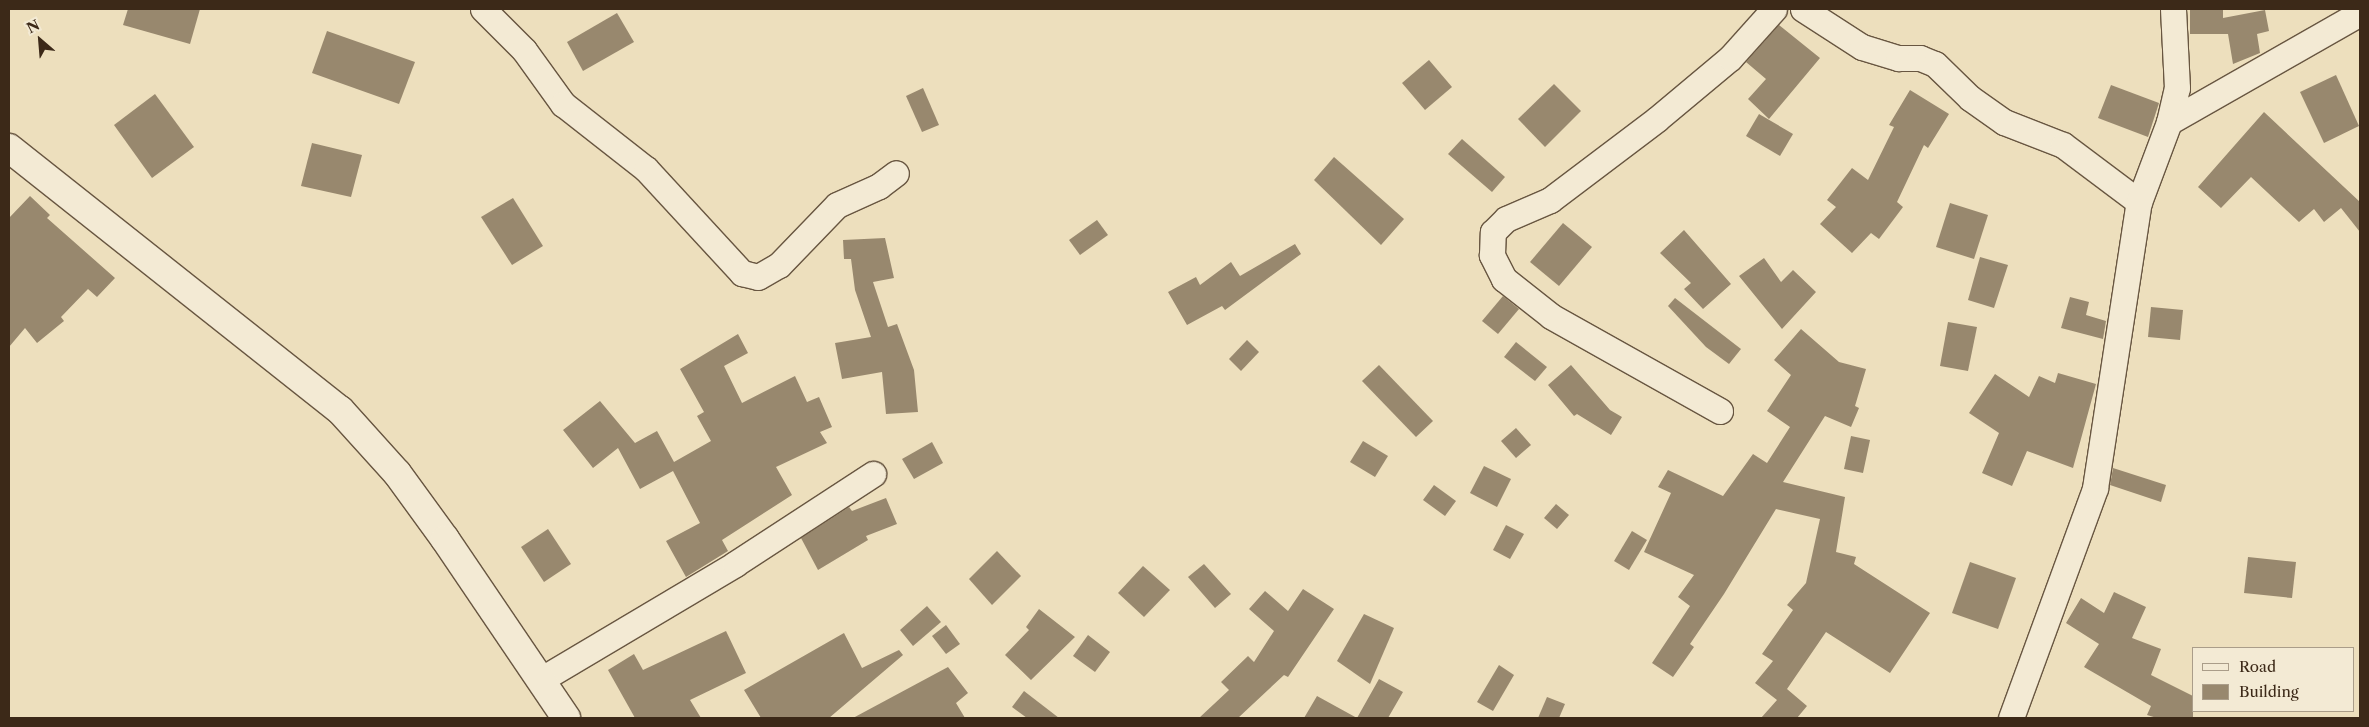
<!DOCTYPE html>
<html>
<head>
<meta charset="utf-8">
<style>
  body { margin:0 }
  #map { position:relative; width:2369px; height:727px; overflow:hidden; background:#eddfbd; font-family:"Libre Caslon Text",serif }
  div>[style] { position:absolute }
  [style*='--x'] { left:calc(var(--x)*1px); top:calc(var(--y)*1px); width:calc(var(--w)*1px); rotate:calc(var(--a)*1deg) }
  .building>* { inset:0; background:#98886e }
  .roads { filter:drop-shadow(1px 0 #685641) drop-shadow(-1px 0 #685641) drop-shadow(0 1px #685641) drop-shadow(0 -1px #685641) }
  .street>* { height:25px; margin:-12.5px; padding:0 12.5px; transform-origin:12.5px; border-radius:12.5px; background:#f3ead4 }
  .secondary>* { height:28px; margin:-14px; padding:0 14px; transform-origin:14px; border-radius:14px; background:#f3ead4 }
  span { translate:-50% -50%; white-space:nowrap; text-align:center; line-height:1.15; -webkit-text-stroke:4.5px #f3ead4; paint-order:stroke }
  .frame { position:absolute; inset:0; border:10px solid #3c2918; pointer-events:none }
  .legend { position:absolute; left:2192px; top:647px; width:162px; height:65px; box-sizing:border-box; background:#f3ead4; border:1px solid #aa9d89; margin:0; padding:6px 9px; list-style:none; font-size:15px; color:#3c2918 }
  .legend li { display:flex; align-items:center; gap:10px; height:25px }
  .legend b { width:25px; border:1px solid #aa9d89 }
  .north { position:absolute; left:15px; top:15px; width:50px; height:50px; -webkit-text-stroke:4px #f3ead4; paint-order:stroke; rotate:333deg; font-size:14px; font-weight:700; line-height:20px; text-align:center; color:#3c2918 }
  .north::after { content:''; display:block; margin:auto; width:18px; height:22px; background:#3c2918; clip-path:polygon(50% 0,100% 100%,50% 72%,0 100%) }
</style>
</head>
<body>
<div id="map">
  <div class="building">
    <i style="clip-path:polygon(128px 9px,200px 9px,190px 44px,123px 25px)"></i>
    <i style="clip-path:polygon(2190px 9px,2223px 9px,2223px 18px,2265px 10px,2269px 31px,2257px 34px,2260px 53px,2233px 64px,2228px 34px,2190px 34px)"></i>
    <i style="clip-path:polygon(617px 13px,634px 42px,583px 71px,567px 42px)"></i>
    <i style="clip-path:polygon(1779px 25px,1820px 58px,1769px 119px,1748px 99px,1766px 79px,1746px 62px)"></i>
    <i style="clip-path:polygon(327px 31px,415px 62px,399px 104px,312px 73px)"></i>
    <i style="clip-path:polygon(1429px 60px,1452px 87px,1425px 110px,1402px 83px)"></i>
    <i style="clip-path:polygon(2336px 75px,2359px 126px,2324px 143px,2300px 92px)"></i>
    <i style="clip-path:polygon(1554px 84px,1581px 111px,1545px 147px,1518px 119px)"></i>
    <i style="clip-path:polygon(2111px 85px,2159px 103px,2148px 137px,2098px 118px)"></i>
    <i style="clip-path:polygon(923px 88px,939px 125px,922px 132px,906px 96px)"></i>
    <i style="clip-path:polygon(1910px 90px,1949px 114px,1928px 148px,1924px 145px,1897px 202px,1903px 207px,1879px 239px,1871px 233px,1852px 253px,1820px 224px,1836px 207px,1827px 200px,1852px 168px,1868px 180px,1894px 127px,1889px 125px)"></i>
    <i style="clip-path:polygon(155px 94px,194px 147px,152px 178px,114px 125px)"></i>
    <i style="clip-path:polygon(2264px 112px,2360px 202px,2360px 232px,2341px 208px,2324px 222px,2314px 209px,2299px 222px,2251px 177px,2221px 208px,2198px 187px)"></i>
    <i style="clip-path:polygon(1759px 114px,1793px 134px,1780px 156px,1746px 136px)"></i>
    <i style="clip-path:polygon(1462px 139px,1505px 177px,1492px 192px,1448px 154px)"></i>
    <i style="clip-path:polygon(312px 143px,362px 155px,351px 197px,301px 186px)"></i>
    <i style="clip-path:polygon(1334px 157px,1404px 219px,1381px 245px,1314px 180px)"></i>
    <i style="clip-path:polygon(30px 196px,50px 215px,47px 218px,115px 278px,97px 297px,88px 289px,61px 317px,64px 321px,37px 343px,25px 328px,9px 347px,9px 218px)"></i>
    <i style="clip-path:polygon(513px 198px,543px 246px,512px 265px,481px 217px)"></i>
    <i style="clip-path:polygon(1950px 203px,1988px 215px,1974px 259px,1936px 247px)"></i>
    <i style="clip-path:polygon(1097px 220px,1108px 235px,1080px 255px,1069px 240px)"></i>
    <i style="clip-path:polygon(1563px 223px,1592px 247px,1559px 286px,1530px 262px)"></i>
    <i style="clip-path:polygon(1684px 230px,1731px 284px,1703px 309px,1684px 289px,1691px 283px,1660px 253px)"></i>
    <i style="clip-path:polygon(885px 238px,894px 278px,873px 282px,888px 327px,897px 324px,914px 370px,918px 412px,886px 414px,882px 372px,842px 379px,835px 343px,871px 337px,855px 290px,851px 259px,844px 259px,843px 240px)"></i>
    <i style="clip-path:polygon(1295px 244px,1301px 254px,1225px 310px,1222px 306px,1187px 325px,1168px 292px,1196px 277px,1200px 285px,1231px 262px,1240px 276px)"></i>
    <i style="clip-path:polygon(1980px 257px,2008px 265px,1994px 308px,1968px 300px)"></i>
    <i style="clip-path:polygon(1764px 258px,1781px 282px,1793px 270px,1816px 292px,1782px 329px,1739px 276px)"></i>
    <i style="clip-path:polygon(1503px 296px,1519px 309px,1498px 334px,1482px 321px)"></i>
    <i style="clip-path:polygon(2070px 297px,2089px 302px,2086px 315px,2106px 321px,2103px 339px,2061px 328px)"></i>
    <i style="clip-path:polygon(1675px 298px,1741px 349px,1729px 364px,1706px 347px,1668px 306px)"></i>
    <i style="clip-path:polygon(2151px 307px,2183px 310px,2180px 340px,2148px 337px)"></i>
    <i style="clip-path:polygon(1948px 322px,1977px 327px,1968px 371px,1940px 366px)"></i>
    <i style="clip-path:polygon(1801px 329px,1839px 362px,1866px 369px,1855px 406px,1859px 408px,1851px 427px,1825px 416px,1783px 482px,1845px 497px,1836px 552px,1856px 557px,1854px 564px,1930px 613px,1890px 673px,1826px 632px,1787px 689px,1807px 706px,1797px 718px,1761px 718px,1777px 700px,1755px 683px,1773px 661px,1762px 654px,1793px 610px,1787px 605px,1806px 583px,1820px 519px,1776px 509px,1724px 594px,1690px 644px,1694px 647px,1673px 677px,1652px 663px,1690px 606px,1678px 597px,1694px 575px,1644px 552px,1671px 493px,1658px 487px,1668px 470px,1723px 496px,1753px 454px,1767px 463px,1790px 427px,1767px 411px,1791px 375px,1774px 360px)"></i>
    <i style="clip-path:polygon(738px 334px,748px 353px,724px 366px,742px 403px,795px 376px,807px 402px,819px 397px,832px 427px,820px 432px,827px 443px,776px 467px,792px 495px,722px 540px,728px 551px,686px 577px,666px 541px,700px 523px,673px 471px,640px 489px,618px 448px,593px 468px,563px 430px,600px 401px,635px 443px,657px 431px,674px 462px,711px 441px,697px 416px,704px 412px,680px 369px)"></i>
    <i style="clip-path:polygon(1247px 340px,1259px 352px,1241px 371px,1229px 359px)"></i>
    <i style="clip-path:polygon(1516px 342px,1547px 367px,1535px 381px,1504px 357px)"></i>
    <i style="clip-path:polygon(1379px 365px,1433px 421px,1416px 437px,1362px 381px)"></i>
    <i style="clip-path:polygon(1571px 365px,1610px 410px,1622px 417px,1611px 435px,1577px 414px,1574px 416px,1548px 385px)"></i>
    <i style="clip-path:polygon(2058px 373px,2096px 384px,2073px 468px,2027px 451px,2012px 486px,1982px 473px,1999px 433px,1969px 413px,1995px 374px,2029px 397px,2039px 376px,2055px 383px)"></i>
    <i style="clip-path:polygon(1516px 428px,1531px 445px,1516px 458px,1501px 441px)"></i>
    <i style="clip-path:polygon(1851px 436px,1870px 440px,1863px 473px,1844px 469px)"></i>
    <i style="clip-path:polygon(1363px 441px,1388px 456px,1375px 477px,1350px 462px)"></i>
    <i style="clip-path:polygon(932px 442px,943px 463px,914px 479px,902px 459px)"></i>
    <i style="clip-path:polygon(1484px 466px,1511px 479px,1497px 507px,1470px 493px)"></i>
    <i style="clip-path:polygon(2113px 468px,2166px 485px,2161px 502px,2110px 485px)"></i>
    <i style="clip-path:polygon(1434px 485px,1456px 501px,1445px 516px,1423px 500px)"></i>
    <i style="clip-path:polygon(886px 498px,897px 524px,866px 536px,868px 540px,818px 570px,801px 538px,849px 507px,852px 511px)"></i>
    <i style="clip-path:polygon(1556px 504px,1569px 515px,1557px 529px,1544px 518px)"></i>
    <i style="clip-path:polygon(1506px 525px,1524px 534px,1510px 559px,1493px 550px)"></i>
    <i style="clip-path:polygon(548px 529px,571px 564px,544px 582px,521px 547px)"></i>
    <i style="clip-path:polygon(1632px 531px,1647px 540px,1629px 570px,1614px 561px)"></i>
    <i style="clip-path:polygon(997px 551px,1021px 576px,992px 605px,969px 579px)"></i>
    <i style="clip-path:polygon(2248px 557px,2296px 562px,2292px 598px,2244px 593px)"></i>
    <i style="clip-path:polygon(1970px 562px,2016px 578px,1998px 629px,1952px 613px)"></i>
    <i style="clip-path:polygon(1204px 564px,1231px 594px,1215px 608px,1188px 577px)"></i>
    <i style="clip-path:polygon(1143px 566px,1170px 590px,1144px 617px,1118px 593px)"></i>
    <i style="clip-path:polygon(1303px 589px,1334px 609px,1288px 677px,1284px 675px,1238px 718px,1199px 718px,1229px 690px,1221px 682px,1248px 656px,1254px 662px,1274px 631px,1249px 609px,1265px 591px,1288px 611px)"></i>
    <i style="clip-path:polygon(2114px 592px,2146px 607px,2132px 638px,2161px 649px,2151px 675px,2193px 696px,2193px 718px,2157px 718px,2147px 715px,2151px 706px,2084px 667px,2099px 644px,2066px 623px,2081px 598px,2104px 613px)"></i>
    <i style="clip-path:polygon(927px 606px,941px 622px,913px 646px,900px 630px)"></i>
    <i style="clip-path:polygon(1039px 609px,1075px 637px,1031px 680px,1005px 655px,1029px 630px,1026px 627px)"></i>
    <i style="clip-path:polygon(1364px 614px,1394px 628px,1370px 684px,1337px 661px)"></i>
    <i style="clip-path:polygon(946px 625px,960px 644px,946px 654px,932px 636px)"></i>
    <i style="clip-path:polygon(726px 631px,746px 673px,690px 700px,701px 718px,635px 718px,608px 670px,634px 654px,643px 670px)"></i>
    <i style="clip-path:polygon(844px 633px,862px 668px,899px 650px,903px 655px,829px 718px,761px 718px,744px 690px)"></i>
    <i style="clip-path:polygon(1088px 635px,1110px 652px,1095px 672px,1073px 656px)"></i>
    <i style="clip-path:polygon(1499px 665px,1514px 675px,1493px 711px,1477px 702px)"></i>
    <i style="clip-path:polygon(948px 667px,968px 693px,956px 703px,965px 718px,853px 718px)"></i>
    <i style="clip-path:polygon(1379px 679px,1403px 692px,1388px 718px,1304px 718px,1317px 696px,1357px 718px)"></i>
    <i style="clip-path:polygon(1024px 691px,1059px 718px,1027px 718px,1012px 707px)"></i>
    <i style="clip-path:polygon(1547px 697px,1565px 704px,1559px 718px,1538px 718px)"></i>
  </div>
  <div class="roads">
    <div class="street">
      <i style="--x:483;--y:9;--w:58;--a:45"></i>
      <i style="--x:524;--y:50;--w:67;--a:54.2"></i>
      <i style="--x:563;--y:104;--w:105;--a:38.1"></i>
      <i style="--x:646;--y:169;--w:142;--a:47.3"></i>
      <i style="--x:742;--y:273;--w:16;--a:14"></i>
      <i style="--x:758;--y:277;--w:24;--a:-30"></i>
      <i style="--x:779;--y:265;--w:83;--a:-46"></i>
      <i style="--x:837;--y:205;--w:46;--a:-24.3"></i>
      <i style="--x:879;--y:186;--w:21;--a:-37"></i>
      <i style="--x:1803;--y:9;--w:70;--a:32.8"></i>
      <i style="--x:1862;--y:47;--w:38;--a:17"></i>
      <i style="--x:1898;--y:58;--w:22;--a:0"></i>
      <i style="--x:1920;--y:58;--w:16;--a:22"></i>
      <i style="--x:1935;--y:64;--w:49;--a:44.2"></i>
      <i style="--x:1970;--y:98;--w:42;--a:35.2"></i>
      <i style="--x:2004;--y:122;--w:63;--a:21.3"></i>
      <i style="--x:2063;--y:145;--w:95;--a:36.9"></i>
      <i style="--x:2169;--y:122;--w:220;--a:-29.7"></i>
      <i style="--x:1720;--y:411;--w:194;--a:-150.7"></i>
      <i style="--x:1551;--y:316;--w:60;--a:-141.8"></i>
      <i style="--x:1504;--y:279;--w:27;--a:-117"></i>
      <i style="--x:1492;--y:255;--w:23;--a:-88"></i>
      <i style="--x:1493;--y:232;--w:18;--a:-45"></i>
      <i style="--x:1506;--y:219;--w:48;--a:-23.4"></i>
      <i style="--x:1550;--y:200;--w:134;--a:-37.1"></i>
      <i style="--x:1657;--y:119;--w:95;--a:-39.9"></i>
      <i style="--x:1730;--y:58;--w:66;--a:-48.1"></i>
      <i style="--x:540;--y:680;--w:227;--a:-30.7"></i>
      <i style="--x:735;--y:564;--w:165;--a:-33.1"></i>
      <i style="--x:2011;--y:718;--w:245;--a:-69.9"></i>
      <i style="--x:2095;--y:488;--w:289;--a:-81.3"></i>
      <i style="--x:2139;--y:202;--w:85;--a:-69.4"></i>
      <i style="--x:2169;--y:122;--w:35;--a:-77"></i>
      <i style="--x:2177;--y:88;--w:79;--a:-92.9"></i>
    </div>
    <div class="secondary">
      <i style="--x:9;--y:148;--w:422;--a:38.4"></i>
      <i style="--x:340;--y:410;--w:85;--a:47.9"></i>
      <i style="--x:397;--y:473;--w:82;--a:54"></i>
      <i style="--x:445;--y:539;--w:216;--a:55.9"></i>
    </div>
  </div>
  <div class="frame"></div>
  <ul class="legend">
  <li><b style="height:6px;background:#f3ead4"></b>Road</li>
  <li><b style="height:14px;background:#98886e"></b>Building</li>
  </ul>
  <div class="north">N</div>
</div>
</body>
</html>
